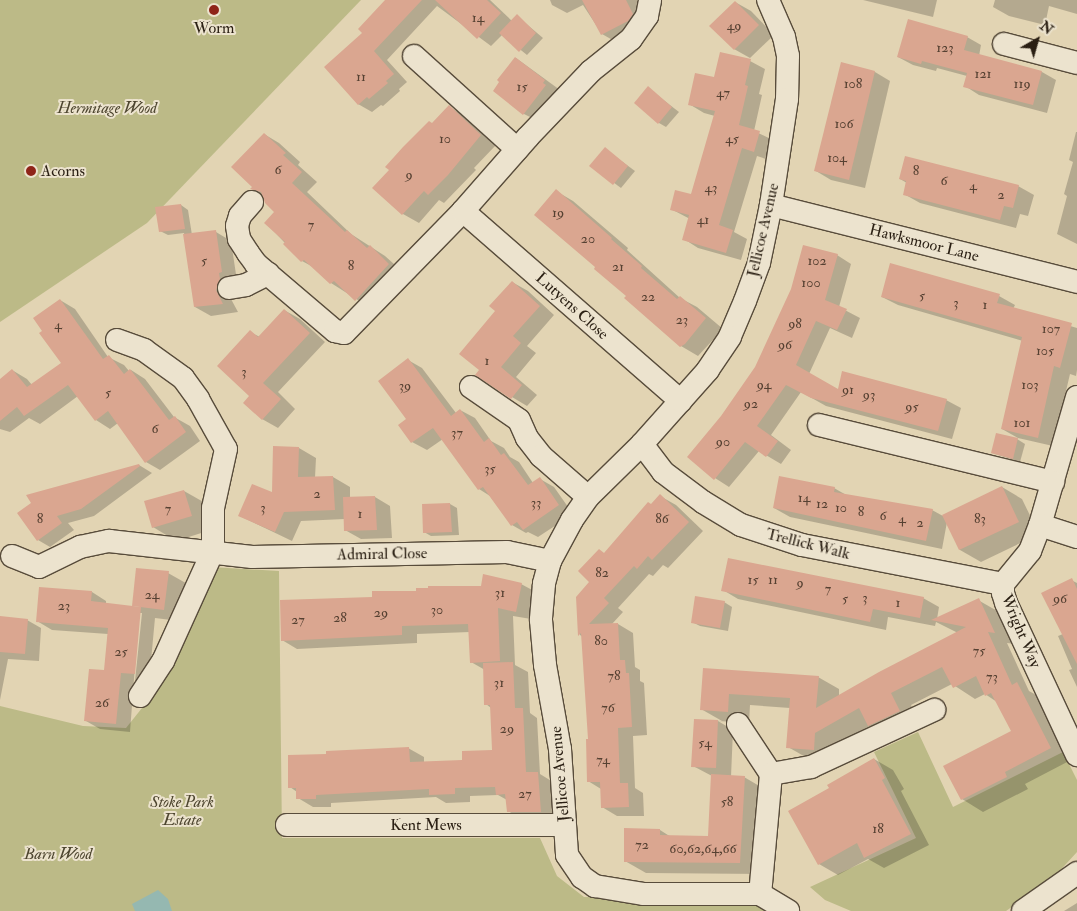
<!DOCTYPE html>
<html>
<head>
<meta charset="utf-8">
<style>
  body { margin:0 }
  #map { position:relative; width:1077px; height:911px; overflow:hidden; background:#e2d4b3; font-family:"IM FELL Double Pica",serif }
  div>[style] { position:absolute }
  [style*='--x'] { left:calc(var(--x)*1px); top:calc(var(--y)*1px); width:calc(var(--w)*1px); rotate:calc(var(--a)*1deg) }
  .green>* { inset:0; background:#bcba87 }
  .water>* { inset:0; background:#95b8b1 }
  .shadow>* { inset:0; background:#0003 }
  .building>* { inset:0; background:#daa690 }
  .roads { filter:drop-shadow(1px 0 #584c3b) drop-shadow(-1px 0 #584c3b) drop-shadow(0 1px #584c3b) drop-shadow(0 -1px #584c3b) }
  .street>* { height:22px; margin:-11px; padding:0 11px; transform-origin:11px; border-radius:11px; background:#ece3ce }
  .dots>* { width:14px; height:14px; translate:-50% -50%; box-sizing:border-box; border:2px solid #ece3ce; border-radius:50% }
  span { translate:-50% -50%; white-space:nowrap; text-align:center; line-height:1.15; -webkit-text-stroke:4px #ece3ce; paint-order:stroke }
  .number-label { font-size:14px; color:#564132 }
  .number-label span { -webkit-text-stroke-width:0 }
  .poi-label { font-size:16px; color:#2a1f13 }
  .left { translate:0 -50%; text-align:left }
  .park-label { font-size:16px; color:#4e4630; font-style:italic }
  .street-label { font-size:16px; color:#2a1f13 }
  .north { position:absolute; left:1012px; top:15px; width:50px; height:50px; -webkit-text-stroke:4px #ece3ce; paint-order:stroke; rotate:38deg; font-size:14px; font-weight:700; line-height:20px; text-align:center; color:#2a1f13 }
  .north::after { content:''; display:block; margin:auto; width:18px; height:22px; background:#2a1f13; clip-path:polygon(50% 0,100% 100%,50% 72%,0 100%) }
</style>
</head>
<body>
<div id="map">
  <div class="green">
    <i style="clip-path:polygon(0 0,361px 0,147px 223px,0 322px)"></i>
    <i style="clip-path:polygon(211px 567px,279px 571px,282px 838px,540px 838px,557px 876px,584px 897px,724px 900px,758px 906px,766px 911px,0 911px,0 706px,83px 726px,126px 728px,146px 703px)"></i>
    <i style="clip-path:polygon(918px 732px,953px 807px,1063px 752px,1077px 780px,1077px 852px,1054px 877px,1006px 911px,851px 911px,825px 900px,810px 887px,916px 838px,874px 752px)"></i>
  </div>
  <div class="water">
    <i style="clip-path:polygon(158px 890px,168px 899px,172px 911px,135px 911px,132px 904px)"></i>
  </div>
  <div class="shadow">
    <i style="clip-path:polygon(387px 0,490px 0,512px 21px,517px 16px,543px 38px,527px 55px,502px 35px,491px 46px,437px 6px,387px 60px,407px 82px,399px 89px,400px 91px,383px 106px,381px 105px,372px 112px,358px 104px,364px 33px)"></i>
    <i style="clip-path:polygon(550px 0,637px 0,647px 23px,616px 42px,602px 34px,583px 5px,567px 13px,552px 5px)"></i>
    <i style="clip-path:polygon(863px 0,937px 0,933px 17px)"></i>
    <i style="clip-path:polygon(995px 0,1077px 0,1077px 14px,1049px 6px,1045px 25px,1009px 16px,993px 7px)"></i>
    <i style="clip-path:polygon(735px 2px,751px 11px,774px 35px,750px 58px,734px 49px)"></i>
    <i style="clip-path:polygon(967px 37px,981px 45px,979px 56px,1042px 72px,1056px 80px,1047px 113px,979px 95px,965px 86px,967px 76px,937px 68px,936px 71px,913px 65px,898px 57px)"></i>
    <i style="clip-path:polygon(516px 58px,560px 90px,540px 122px,524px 114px)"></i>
    <i style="clip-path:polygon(750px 61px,765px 69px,759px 94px,762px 95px,754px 131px,775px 141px,769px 160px,757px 156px,734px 232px,747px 239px,741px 260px,698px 248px,684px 239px,690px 219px,671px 209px,691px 196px,715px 116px,704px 113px,689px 104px,715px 79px)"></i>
    <i style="clip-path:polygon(842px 63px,875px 72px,890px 81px,865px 188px,831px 180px,816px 171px)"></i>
    <i style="clip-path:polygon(648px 88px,679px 112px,666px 127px,659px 123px)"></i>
    <i style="clip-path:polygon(449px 107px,465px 116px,496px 145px,474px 168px,476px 170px,444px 203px,439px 200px,419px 223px,403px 214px,374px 188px)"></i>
    <i style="clip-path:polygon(1076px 132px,1077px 132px,1077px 244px,1057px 234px,1067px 196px,1064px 194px,1073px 162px,1069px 160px)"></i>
    <i style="clip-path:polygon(264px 134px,279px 143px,300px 162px,298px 165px,317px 182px,307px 192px,351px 234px,385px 256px,404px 273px,372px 309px,331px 283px,315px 268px,302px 261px,266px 223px,276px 212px,263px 196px,252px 189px)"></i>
    <i style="clip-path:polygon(605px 149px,635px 171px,621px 188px,591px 166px)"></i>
    <i style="clip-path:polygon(900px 179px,1018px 186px,1034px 195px,1028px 216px,1020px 214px,1016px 228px,920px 203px,904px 194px,907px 183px)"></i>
    <i style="clip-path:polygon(556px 191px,573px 201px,628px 248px,627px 250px,680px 298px,697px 307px,723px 329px,698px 356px,681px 346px,597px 267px)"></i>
    <i style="clip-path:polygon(181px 205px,188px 210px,192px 235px,216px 232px,231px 241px,237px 281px,231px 299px,238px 312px,211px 316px,195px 307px,184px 233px,168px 235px,160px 231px)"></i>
    <i style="clip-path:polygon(837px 255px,851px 264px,839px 307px,860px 318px,852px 338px,830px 328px,809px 374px,839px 391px,946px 400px,961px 408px,952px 439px,826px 406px,801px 392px,771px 435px,791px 450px,781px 464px,759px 451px,729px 487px,715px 478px,722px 416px)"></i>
    <i style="clip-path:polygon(512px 282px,528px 291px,554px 315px,527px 346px,536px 353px,516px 377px,537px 395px,527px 406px,512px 397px,480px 370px,497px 311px)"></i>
    <i style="clip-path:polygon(999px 296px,1015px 305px,1013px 309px,1077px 328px,1077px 370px,1076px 376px,1070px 374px,1053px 446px,1018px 438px,1002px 429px,1023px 341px,898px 305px,882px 297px)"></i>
    <i style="clip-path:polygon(60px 300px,75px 309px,108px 357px,124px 365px,129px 371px,131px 370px,145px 379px,174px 417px,190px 426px,200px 441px,160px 470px,146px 462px,118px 423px,110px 429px,96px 420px,78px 396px,40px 424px,29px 418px,10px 432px,0 429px,0 380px,12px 370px,27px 379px,32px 385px,62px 363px)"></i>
    <i style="clip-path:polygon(284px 310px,300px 319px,325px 342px,278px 392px,295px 409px,278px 428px,262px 419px,250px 332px,260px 337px)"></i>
    <i style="clip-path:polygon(408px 360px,422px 368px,456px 413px,460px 410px,475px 418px,491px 441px,504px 448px,510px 457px,519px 462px,533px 483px,540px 479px,554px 487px,573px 514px,538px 537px,528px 532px,526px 533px,512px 525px,490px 496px,479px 489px,443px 439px,427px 450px,412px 442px,408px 419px)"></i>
    <i style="clip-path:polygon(1017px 439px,1025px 444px,1020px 462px,992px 453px)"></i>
    <i style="clip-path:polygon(299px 448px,316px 458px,315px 478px,333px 477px,350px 487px,350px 498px,375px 497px,390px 506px,392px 538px,361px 539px,345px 530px,345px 519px,301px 521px,292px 541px,240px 516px,273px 494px)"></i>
    <i style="clip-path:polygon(139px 465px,152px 473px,94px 516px,68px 523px,74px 530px,50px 547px,38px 540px,19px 514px)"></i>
    <i style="clip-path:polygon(1002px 487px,1022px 499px,1039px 534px,981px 562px,960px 550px,947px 522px,942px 549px,790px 517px,774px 508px,834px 488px,848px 496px,932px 510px,943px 516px)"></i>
    <i style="clip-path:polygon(184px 491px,207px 504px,214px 529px,176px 541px,153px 527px)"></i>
    <i style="clip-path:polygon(660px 496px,676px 505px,703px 531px,668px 568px,663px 565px,653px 576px,649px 574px,618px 608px,623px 612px,612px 624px,618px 624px,633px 633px,635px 667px,640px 670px,640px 681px,644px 683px,647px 735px,633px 736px,635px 788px,643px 793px,644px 816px,617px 816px,602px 807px,601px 789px,588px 781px,589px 740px,583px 637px,580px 635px,577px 597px,591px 582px,605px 554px)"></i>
    <i style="clip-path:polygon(450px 504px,457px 508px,459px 535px,431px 536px,424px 532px)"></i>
    <i style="clip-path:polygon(168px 573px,191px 586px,187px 622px,155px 618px,149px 682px,135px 681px,142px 613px,139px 613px,130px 732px,100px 729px,86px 721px,105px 672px,108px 634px,52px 630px,37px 621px,92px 592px,106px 601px,106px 604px,139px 608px)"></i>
    <i style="clip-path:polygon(1071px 580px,1077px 583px,1077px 687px,1069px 670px,1072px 669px,1058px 636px,1063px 634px)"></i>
    <i style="clip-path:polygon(521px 584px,536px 592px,531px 619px,513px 616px,515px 665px,528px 672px,530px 713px,537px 718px,540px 774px,553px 782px,556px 820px,523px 820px,508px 811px,507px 800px,498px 795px,470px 796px,470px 802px,446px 803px,436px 797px,331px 803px,331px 807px,313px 807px,298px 798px,297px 792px,290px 787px,328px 756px,408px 748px,424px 757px,424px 763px,464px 761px,493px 751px,491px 708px,486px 704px,485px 670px,471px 662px,470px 632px,417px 634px,417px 643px,297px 649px,282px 640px,373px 598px,417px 592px)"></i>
    <i style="clip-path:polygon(723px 590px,923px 598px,939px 607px,937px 619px,978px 600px,999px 612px,1015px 644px,1007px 643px,1029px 691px,1038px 696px,1071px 760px,1025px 784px,1028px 789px,983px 812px,962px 799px,1013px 732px,997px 702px,985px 694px,975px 699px,952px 684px,911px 705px,920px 723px,890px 737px,870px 726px,809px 759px,788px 747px,790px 708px,750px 705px,749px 723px,718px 721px,733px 730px,731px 777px,744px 777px,766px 790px,761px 874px,646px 873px,625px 861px,626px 830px,660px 830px,671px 837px,709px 838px,712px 776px,693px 766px,695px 720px,722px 721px,701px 709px,704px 670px,818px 677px,839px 689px,839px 697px,958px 633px,936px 622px,935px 626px,888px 617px,886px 630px,738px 599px)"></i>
    <i style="clip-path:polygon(724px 602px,732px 607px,728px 631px,700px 626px,692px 622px)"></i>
    <i style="clip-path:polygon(0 618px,27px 620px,41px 628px,39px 661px,8px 659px,0 700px)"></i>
    <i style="clip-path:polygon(874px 759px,893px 770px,904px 789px,901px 791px,929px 845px,884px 868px,868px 859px,838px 875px,819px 864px,831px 789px)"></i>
    <i style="clip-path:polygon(1077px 903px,1077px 911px,1064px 911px)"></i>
  </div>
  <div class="building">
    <i style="clip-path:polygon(385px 0,422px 0,374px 51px,394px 74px,386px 81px,388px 83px,369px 99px,367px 97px,358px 105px,324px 67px,362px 33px,358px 29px)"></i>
    <i style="clip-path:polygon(435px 0,487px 0,501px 13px,477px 39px)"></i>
    <i style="clip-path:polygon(582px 0,626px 0,633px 14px,628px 21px,601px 35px)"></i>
    <i style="clip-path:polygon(735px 1px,759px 25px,734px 50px,709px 26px)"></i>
    <i style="clip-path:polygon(517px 14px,536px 33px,519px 52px,499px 33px)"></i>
    <i style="clip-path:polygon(908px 19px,968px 36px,964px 50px,1042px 71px,1033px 105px,963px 87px,967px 73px,922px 61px,921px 64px,897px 57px)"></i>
    <i style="clip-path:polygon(720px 52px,751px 59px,745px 85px,748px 86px,739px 125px,760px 131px,754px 152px,742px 148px,719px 225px,733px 230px,726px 253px,682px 240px,689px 215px,670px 210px,675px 190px,691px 194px,715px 111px,688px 105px,695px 73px,714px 77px)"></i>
    <i style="clip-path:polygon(515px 57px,545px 80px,543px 83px,546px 85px,523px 115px,493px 91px,499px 82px,497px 80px)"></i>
    <i style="clip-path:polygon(841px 62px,875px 71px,849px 180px,814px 171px)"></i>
    <i style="clip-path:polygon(648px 86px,672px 107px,658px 124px,634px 103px)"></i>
    <i style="clip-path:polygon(449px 105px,481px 135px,448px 175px,428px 195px,424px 191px,402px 215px,372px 188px,389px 170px,385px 167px,403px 147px,429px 121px,432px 123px)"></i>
    <i style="clip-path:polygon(264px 133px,286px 153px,283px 155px,302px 172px,292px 183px,345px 232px,347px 230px,367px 248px,370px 245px,389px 264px,355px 301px,334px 281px,330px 284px,304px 260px,301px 262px,283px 244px,285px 242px,264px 223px,274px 212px,265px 203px,261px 192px,250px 189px,252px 187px,231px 167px)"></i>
    <i style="clip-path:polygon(605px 147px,628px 166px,613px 185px,589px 166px)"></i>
    <i style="clip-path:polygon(905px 156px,1019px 185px,1013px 208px,1004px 206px,1000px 220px,903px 195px,906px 181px,899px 179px)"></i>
    <i style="clip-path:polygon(556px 189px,612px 238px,611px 239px,642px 266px,641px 268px,677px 299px,680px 296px,706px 318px,685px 344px,680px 347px,624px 298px,626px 296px,594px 269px,595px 267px,534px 215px)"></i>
    <i style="clip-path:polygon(181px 204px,185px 229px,159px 232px,155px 207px)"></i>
    <i style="clip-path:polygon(216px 230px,222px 272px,219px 273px,220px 279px,216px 290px,223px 304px,194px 307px,183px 234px)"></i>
    <i style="clip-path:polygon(803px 245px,838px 254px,825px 300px,847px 309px,837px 330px,816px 321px,796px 365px,838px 389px,842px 371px,947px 399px,938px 431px,811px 398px,786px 385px,757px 426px,778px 441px,766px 457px,745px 442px,714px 480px,687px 457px,721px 416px,755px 367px,791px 289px)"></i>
    <i style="clip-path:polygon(890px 263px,1000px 294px,997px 303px,1072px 323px,1060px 368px,1054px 366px,1038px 438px,1001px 429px,1022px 337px,881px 297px)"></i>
    <i style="clip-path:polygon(512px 281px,540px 306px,513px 336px,521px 343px,501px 367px,522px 385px,511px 399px,475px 375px,479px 370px,459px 354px,495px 311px,489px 306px)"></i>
    <i style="clip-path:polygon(60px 299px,103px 359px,109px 355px,124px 374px,130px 369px,169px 420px,175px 416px,186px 432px,145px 463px,108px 411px,95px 421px,68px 385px,24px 416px,17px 407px,0 421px,0 379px,12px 369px,27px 387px,61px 363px,39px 333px,42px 331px,33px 318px)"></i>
    <i style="clip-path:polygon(284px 309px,310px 333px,263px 383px,281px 399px,262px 420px,243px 403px,249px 396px,217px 366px,250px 330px,258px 337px)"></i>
    <i style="clip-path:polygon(408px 358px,451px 416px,460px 409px,484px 442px,489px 438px,501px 455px,504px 453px,528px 485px,540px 477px,559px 505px,523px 530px,517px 522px,511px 526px,483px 487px,478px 490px,433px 428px,411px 443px,398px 425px,406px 419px,378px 381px)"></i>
    <i style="clip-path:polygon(996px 433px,1018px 438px,1013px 459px,991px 453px)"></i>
    <i style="clip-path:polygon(273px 446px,299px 447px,298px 477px,333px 476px,335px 510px,284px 512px,275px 532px,238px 516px,252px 484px,272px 492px)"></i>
    <i style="clip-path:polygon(139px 464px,140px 466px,81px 509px,57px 516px,62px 523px,37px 541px,17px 513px,31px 503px,26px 495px)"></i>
    <i style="clip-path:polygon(779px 476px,835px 487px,834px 492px,933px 509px,926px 541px,773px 508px)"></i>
    <i style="clip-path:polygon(1002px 486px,1019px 522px,959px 550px,942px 515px)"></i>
    <i style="clip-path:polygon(184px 490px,192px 516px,152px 528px,144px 501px)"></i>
    <i style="clip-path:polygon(660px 494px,689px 522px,652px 560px,648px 556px,637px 569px,634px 566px,604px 598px,609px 603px,589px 624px,618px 623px,620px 660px,625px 660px,626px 673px,629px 673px,632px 727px,618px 728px,620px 783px,628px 783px,629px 807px,601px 808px,600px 782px,587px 782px,586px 739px,588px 739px,581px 633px,578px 636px,576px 597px,589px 582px,578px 571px,599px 549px,604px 553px,648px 502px,651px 504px)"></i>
    <i style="clip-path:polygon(375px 496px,377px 530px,344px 531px,343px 497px)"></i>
    <i style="clip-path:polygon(450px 503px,452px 532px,423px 533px,422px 504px)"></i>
    <i style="clip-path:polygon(728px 558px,924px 597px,920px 618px,873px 609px,870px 622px,721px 591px)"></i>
    <i style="clip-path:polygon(136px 568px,169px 571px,164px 610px,132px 606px)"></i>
    <i style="clip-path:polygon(483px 574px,522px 583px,516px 612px,498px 608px,500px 661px,470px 663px,468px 624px,402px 626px,402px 635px,281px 641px,280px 600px,372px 597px,372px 591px,416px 591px,416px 588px,428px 588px,428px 586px,481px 586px)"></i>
    <i style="clip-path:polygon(1072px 578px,1077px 589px,1077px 664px,1041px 593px)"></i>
    <i style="clip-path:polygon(39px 587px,92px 591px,91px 601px,141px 607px,135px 674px,121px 673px,116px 724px,84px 721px,89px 669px,104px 670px,108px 628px,36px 622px)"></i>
    <i style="clip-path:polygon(695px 596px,725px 601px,720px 628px,691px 623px)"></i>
    <i style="clip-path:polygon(979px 598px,995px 633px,988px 632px,1012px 685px,1017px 682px,1051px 748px,1005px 772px,1007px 777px,961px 800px,943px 766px,1011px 731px,991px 693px,985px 696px,976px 676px,953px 688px,942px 667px,891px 693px,900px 711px,868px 726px,859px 708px,815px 733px,814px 750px,786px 748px,790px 698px,729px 694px,728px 712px,700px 710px,703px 668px,819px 676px,816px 708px,879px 672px,966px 627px,931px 620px)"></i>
    <i style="clip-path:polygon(0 616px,28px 619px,25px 654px,0 652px)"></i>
    <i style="clip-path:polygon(513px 662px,515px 708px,523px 708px,526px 772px,538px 772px,541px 812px,507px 812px,505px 794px,496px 795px,495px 787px,455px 788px,455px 794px,429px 795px,429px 789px,316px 795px,316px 799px,296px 799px,296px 788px,288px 788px,288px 755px,326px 754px,326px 751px,409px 747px,410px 762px,462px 760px,462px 751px,492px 750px,490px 705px,484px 705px,483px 663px)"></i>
    <i style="clip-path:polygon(694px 719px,718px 720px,716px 768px,691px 767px)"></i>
    <i style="clip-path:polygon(874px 758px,885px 778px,882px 780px,911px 834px,864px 858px,857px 843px,818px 865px,788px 811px,829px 788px,827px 785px)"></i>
    <i style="clip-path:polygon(711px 774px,745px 776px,740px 863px,624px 862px,624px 828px,660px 829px,660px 835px,708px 836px)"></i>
  </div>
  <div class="roads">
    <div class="street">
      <i style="--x:768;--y:0;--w:40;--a:66.6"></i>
      <i style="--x:784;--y:37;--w:19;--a:78"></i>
      <i style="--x:788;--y:56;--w:43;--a:91.3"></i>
      <i style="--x:787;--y:99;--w:107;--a:98.6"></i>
      <i style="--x:771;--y:205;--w:59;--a:101.7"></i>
      <i style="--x:759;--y:263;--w:40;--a:110.2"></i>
      <i style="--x:745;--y:301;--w:39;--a:113"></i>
      <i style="--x:730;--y:337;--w:40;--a:124"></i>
      <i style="--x:708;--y:370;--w:99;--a:131.7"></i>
      <i style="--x:642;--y:444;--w:76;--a:135.5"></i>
      <i style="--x:588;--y:497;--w:28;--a:125"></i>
      <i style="--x:572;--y:520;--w:47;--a:118.2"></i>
      <i style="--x:550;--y:561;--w:24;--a:105"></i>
      <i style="--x:544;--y:584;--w:36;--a:95"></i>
      <i style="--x:541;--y:620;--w:45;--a:84.9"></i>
      <i style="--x:545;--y:665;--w:85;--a:79.9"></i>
      <i style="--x:560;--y:749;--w:106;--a:86.2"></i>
      <i style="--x:567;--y:855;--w:27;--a:56"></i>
      <i style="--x:582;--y:877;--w:16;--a:35"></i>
      <i style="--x:595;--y:886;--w:50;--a:9.3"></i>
      <i style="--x:644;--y:894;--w:116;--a:0"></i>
      <i style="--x:760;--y:894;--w:33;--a:31"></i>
      <i style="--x:1004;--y:44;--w:75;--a:14.6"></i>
      <i style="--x:414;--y:56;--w:139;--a:42.1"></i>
      <i style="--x:252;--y:202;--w:18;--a:131"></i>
      <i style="--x:240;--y:216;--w:10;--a:107"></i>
      <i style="--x:237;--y:226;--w:13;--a:81"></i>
      <i style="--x:239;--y:239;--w:17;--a:57"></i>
      <i style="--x:248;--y:253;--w:14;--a:54"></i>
      <i style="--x:256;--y:264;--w:104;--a:40.3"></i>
      <i style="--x:335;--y:331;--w:9;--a:13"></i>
      <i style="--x:344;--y:333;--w:170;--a:-45.7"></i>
      <i style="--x:463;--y:211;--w:98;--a:-48.7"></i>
      <i style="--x:528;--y:137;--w:91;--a:-46.3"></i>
      <i style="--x:591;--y:71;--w:51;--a:-38.7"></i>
      <i style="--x:631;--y:39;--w:28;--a:-55"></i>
      <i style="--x:647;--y:16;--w:16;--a:-79"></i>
      <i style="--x:771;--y:205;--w:316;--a:14.1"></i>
      <i style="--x:463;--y:211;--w:289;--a:41.1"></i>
      <i style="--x:229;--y:288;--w:17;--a:-10"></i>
      <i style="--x:246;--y:285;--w:25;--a:-27"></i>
      <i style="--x:117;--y:340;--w:29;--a:20"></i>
      <i style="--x:144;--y:350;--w:48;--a:35.7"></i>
      <i style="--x:183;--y:378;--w:26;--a:54"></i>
      <i style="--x:198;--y:399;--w:57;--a:60.8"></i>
      <i style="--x:226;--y:449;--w:60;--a:102.4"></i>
      <i style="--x:213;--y:508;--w:43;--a:90"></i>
      <i style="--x:213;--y:551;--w:121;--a:114.4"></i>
      <i style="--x:163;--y:661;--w:42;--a:123.3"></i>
      <i style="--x:471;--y:387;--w:58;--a:34.5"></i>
      <i style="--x:519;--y:420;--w:20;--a:66"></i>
      <i style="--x:527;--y:438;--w:23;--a:52"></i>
      <i style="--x:541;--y:456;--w:62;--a:41.1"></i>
      <i style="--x:1077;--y:397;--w:133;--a:106.1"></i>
      <i style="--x:1040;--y:525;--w:28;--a:111"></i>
      <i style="--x:1030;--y:551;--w:43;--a:129.3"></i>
      <i style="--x:1003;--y:584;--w:9;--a:90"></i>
      <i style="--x:1003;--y:593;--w:10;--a:73"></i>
      <i style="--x:1006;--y:603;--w:168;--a:65"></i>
      <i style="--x:819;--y:425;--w:241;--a:13.7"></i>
      <i style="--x:642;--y:444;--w:35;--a:53"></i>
      <i style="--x:663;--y:472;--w:50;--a:36.9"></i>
      <i style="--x:703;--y:502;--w:44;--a:31.2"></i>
      <i style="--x:741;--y:525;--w:64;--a:18.2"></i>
      <i style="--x:802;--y:545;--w:205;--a:11"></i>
      <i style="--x:1040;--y:525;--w:39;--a:18"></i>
      <i style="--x:12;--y:556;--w:29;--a:22"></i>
      <i style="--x:39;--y:567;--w:46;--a:-26"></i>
      <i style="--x:80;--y:547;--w:30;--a:-12"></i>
      <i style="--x:109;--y:541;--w:144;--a:6.4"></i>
      <i style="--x:252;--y:557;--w:255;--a:-1.1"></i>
      <i style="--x:507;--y:552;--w:44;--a:11.8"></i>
      <i style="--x:738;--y:724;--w:60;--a:56.6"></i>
      <i style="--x:771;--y:774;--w:121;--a:95.2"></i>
      <i style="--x:771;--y:774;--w:41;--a:-9.9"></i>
      <i style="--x:811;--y:767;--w:136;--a:-24.9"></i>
      <i style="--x:287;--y:825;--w:277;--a:0"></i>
      <i style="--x:1023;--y:911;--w:66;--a:-35.1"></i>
    </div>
  </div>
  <div class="dots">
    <i style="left:214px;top:10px;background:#8f2418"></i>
    <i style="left:31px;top:171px;background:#8f2418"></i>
  </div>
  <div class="number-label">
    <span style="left:478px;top:18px">14</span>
    <span style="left:734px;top:26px">49</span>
    <span style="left:945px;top:48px">123</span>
    <span style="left:983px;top:74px">121</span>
    <span style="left:361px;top:77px">11</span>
    <span style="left:853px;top:84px">108</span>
    <span style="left:1022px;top:84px">119</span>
    <span style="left:522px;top:87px">15</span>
    <span style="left:723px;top:93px">47</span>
    <span style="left:844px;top:124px">106</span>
    <span style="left:445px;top:139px">10</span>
    <span style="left:732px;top:139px">45</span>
    <span style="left:837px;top:158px">104</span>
    <span style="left:278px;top:170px">6</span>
    <span style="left:916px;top:171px">8</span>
    <span style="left:409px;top:175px">9</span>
    <span style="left:944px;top:181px">6</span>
    <span style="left:973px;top:186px">4</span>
    <span style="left:711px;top:188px">43</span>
    <span style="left:1001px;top:195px">2</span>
    <span style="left:558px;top:213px">19</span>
    <span style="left:703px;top:220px">41</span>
    <span style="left:311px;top:225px">7</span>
    <span style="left:588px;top:239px">20</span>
    <span style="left:204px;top:261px">5</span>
    <span style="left:817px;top:261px">102</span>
    <span style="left:351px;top:266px">8</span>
    <span style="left:618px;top:267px">21</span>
    <span style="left:811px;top:283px">100</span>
    <span style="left:922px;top:296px">5</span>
    <span style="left:648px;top:297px">22</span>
    <span style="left:956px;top:303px">3</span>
    <span style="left:985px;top:305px">1</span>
    <span style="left:682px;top:320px">23</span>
    <span style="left:795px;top:324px">98</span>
    <span style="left:58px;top:325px">4</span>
    <span style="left:1051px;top:329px">107</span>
    <span style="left:785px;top:345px">96</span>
    <span style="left:1045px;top:351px">105</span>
    <span style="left:487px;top:361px">1</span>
    <span style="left:244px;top:372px">3</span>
    <span style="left:764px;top:385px">94</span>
    <span style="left:1030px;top:385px">103</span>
    <span style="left:405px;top:386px">39</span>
    <span style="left:848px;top:390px">91</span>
    <span style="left:108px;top:393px">5</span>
    <span style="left:869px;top:395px">93</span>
    <span style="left:751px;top:404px">92</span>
    <span style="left:912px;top:407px">95</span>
    <span style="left:1022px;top:423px">101</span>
    <span style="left:155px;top:429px">6</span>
    <span style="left:457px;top:433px">37</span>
    <span style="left:723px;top:442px">90</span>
    <span style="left:490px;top:469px">35</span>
    <span style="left:317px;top:494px">2</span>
    <span style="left:804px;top:498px">14</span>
    <span style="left:536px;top:503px">33</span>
    <span style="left:822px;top:504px">12</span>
    <span style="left:263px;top:508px">3</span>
    <span style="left:841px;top:508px">10</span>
    <span style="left:168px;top:509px">7</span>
    <span style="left:861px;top:512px">8</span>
    <span style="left:360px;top:514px">1</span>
    <span style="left:883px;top:516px">6</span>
    <span style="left:40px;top:519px">8</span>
    <span style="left:662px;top:519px">86</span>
    <span style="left:902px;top:519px">4</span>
    <span style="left:980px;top:519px">83</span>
    <span style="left:920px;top:523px">2</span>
    <span style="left:602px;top:573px">82</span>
    <span style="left:753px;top:580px">15</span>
    <span style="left:773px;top:580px">11</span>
    <span style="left:800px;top:583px">9</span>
    <span style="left:828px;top:589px">7</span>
    <span style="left:500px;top:593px">31</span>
    <span style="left:152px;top:595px">24</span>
    <span style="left:865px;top:598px">3</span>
    <span style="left:845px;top:599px">5</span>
    <span style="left:1060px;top:599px">96</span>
    <span style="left:898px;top:603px">1</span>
    <span style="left:64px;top:606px">23</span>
    <span style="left:437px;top:610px">30</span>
    <span style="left:381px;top:613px">29</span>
    <span style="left:340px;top:618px">28</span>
    <span style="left:298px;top:620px">27</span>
    <span style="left:601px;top:641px">80</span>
    <span style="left:979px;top:651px">75</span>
    <span style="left:121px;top:652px">25</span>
    <span style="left:614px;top:676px">78</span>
    <span style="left:992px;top:677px">73</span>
    <span style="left:499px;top:683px">31</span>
    <span style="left:102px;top:703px">26</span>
    <span style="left:608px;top:708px">76</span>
    <span style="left:507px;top:729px">29</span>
    <span style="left:705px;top:743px">54</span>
    <span style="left:603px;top:760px">74</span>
    <span style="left:525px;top:794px">27</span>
    <span style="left:727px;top:802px">58</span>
    <span style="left:878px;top:829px">18</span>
    <span style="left:642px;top:845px">72</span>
    <span style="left:703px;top:849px">60,62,64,66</span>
  </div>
  <div class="poi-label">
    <span style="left:214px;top:28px">Worm</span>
    <span class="left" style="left:41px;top:171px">Acorns</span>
  </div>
  <div class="park-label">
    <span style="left:107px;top:108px">Hermitage Wood</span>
    <span style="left:182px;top:811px">Stoke Park<br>Estate</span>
    <span style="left:58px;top:854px">Barn Wood</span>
  </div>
  <div class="street-label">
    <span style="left:763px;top:230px;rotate:-77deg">Jellicoe Avenue</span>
    <span style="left:924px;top:243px;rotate:14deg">Hawksmoor Lane</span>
    <span style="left:572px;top:306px;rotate:42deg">Lutyens Close</span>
    <span style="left:808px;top:544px;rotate:14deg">Trellick Walk</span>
    <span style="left:382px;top:554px;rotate:-1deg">Admiral Close</span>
    <span style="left:1021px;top:631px;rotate:67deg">Wright Way</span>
    <span style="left:560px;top:774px;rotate:-95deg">Jellicoe Avenue</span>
    <span style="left:426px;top:825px">Kent Mews</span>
  </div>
  <div class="north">N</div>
</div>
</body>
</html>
